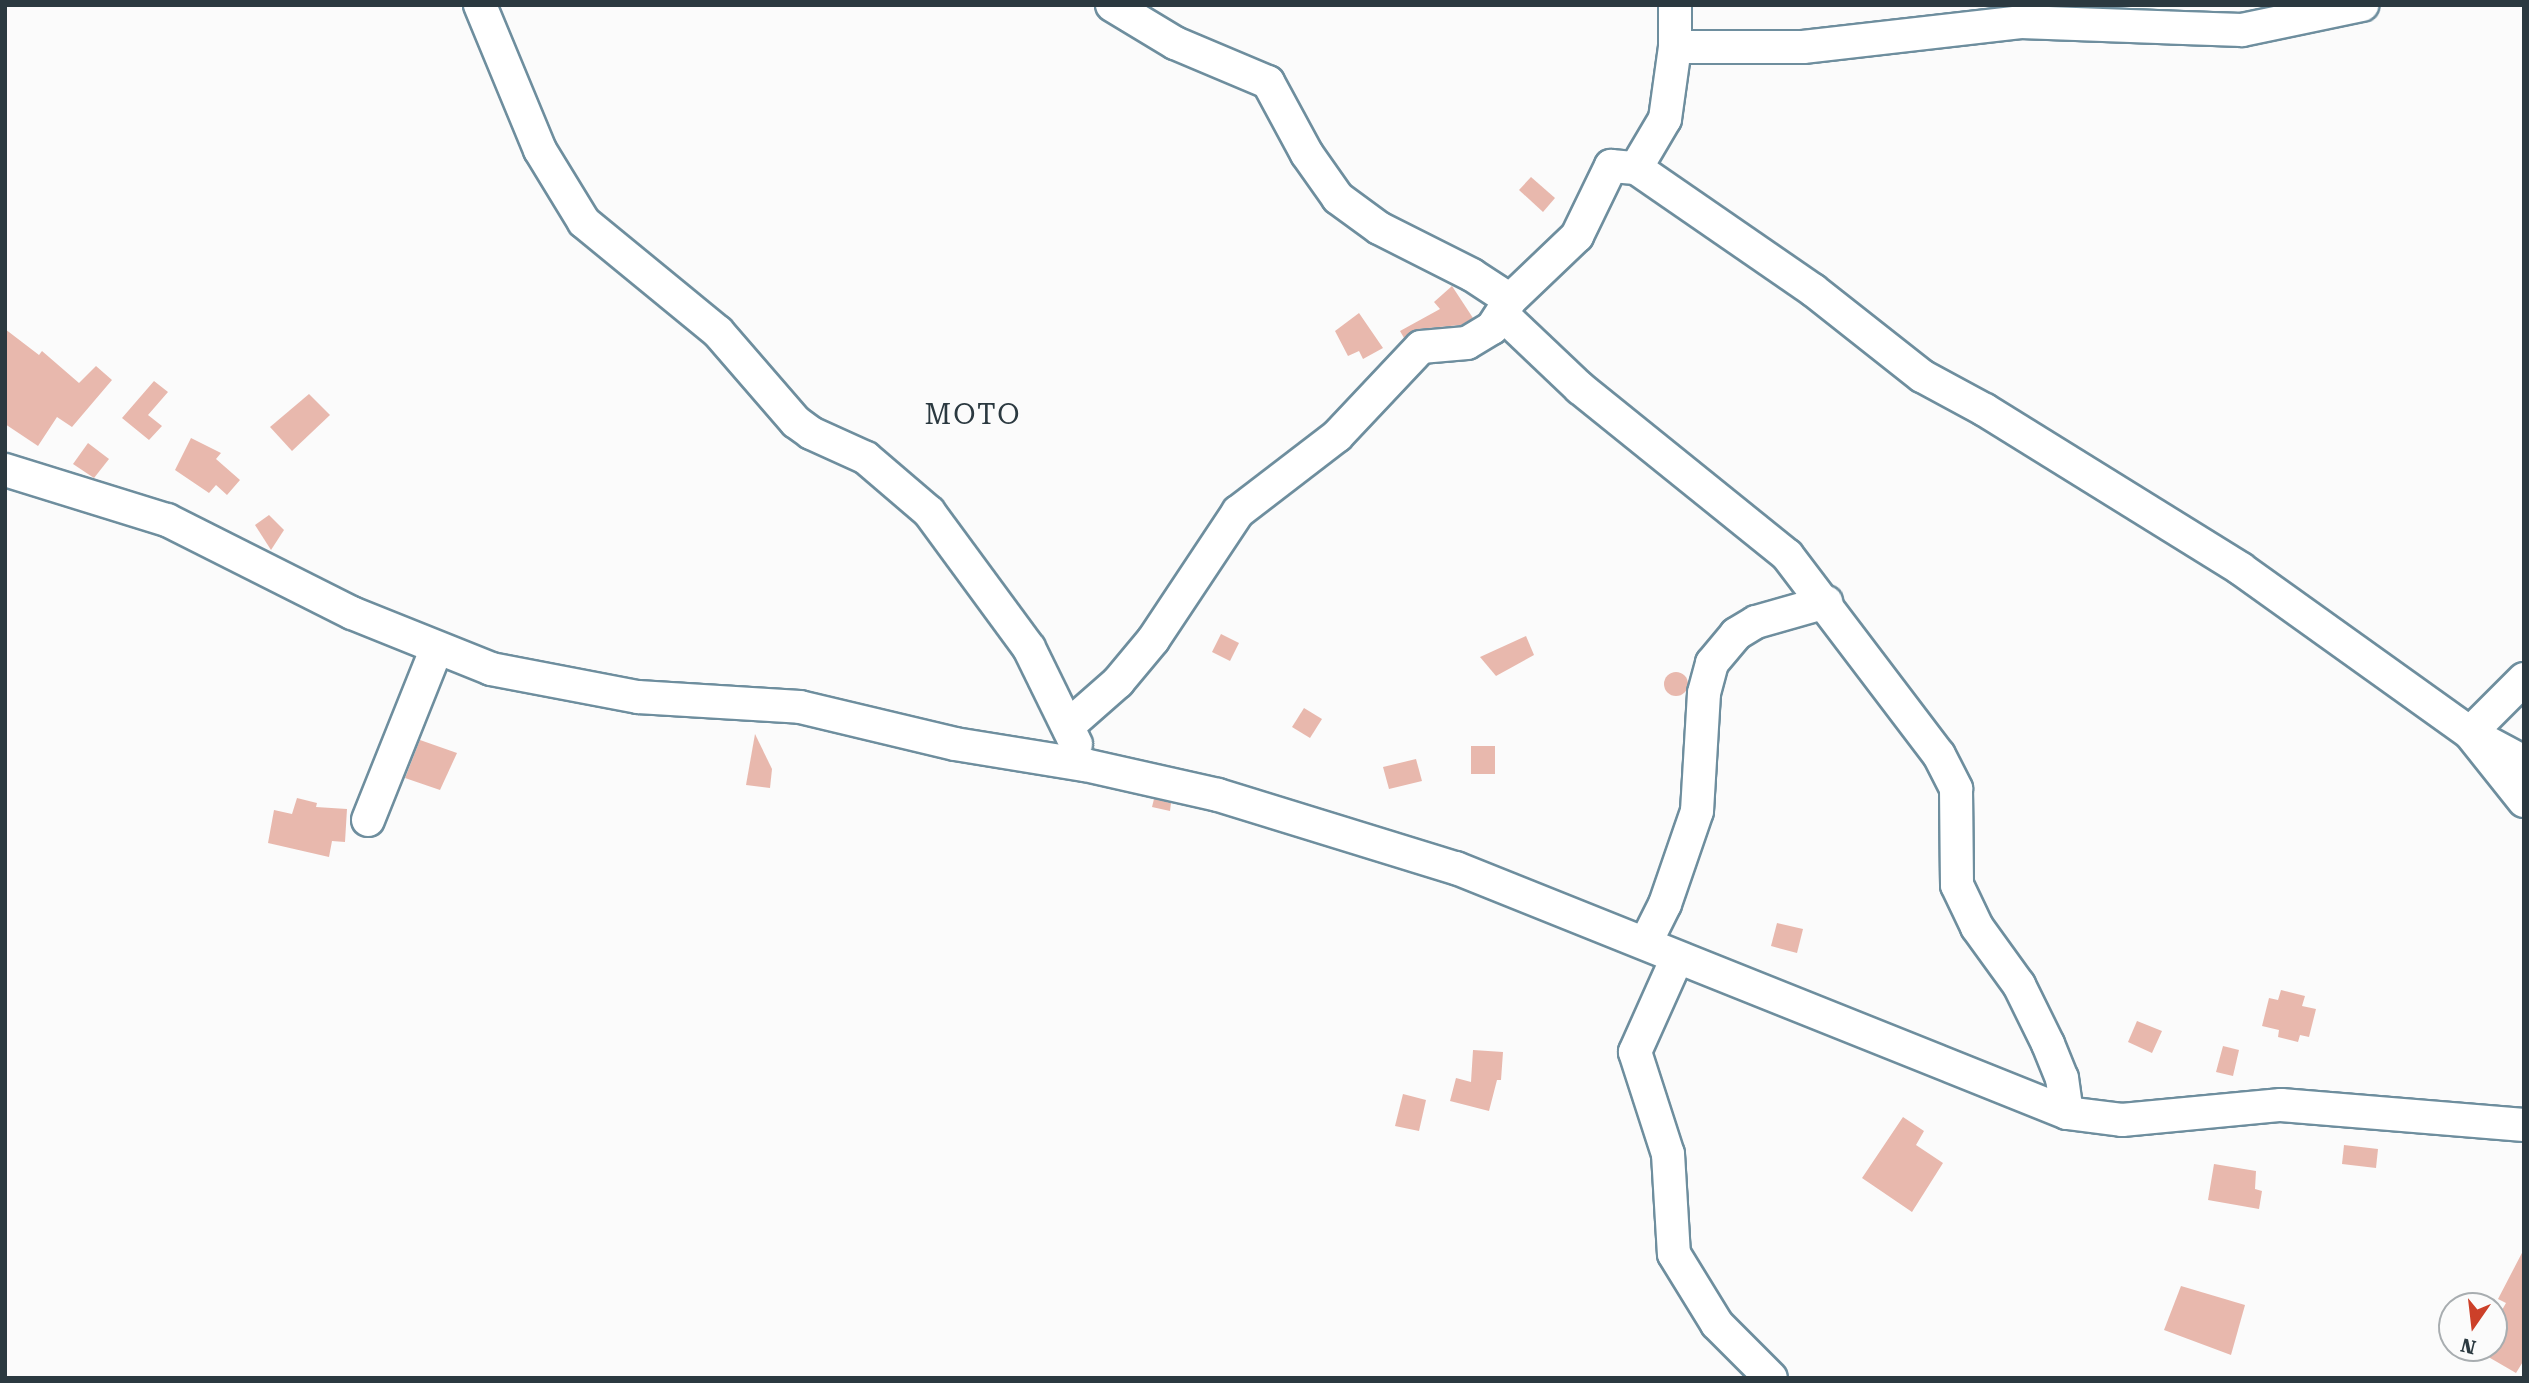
<!DOCTYPE html>
<html>
<head>
<meta charset="utf-8">
<style>
  body { margin:0 }
  #map { position:relative; width:2529px; height:1383px; overflow:hidden; background:#fbfbfb; font-family:"Roboto Serif",serif }
  div>[style] { position:absolute }
  [style*='--x'] { left:calc(var(--x)*1px); top:calc(var(--y)*1px); width:calc(var(--w)*1px); rotate:calc(var(--a)*1deg) }
  .building>* { inset:0; background:#e8b8ad }
  .round { border-radius:50% }
  .roads { filter:drop-shadow(2px 0 #6e8e9e) drop-shadow(-2px 0 #6e8e9e) drop-shadow(0 2px #6e8e9e) drop-shadow(0 -2px #6e8e9e) }
  .minor>* { height:32px; margin:-16px; padding:0 16px; transform-origin:16px; border-radius:16px; background:#fff }
  span { translate:-50% -50%; white-space:nowrap; text-align:center; line-height:1.15; -webkit-text-stroke:6px #fbfbfb; paint-order:stroke }
  .quarter-label { font-size:28px; color:#2b3940; letter-spacing:2px }
  .frame { position:absolute; inset:0; border:7px solid #2b3940; pointer-events:none }
  .north { position:absolute; left:2438px; top:1292px; width:70px; height:70px; box-sizing:border-box; background:#fbfbfb; border:2px solid #a8adb0; border-radius:50%; rotate:194deg; font-size:19px; font-weight:700; line-height:28px; text-align:center; color:#2b3940 }
  .north::after { content:''; display:block; margin:auto; width:24px; height:32px; background:#cc4029; clip-path:polygon(50% 0,100% 100%,50% 72%,0 100%) }
</style>
</head>
<body>
<div id="map">
  <div class="building">
    <i style="clip-path:polygon(1531px 177px,1555px 198px,1543px 212px,1519px 190px)"></i>
    <i style="clip-path:polygon(1452px 286px,1473px 318px,1461px 325px,1418px 329px,1404px 338px,1400px 331px,1440px 309px,1434px 302px)"></i>
    <i style="clip-path:polygon(1359px 313px,1383px 348px,1363px 359px,1359px 351px,1348px 356px,1335px 331px)"></i>
    <i style="clip-path:polygon(5px 329px,39px 355px,42px 351px,79px 383px,96px 366px,112px 380px,72px 427px,57px 417px,38px 446px,5px 424px)"></i>
    <i style="clip-path:polygon(154px 381px,168px 392px,148px 415px,162px 426px,149px 440px,122px 418px)"></i>
    <i style="clip-path:polygon(309px 394px,330px 415px,292px 451px,270px 427px)"></i>
    <i style="clip-path:polygon(191px 438px,221px 453px,216px 459px,240px 480px,227px 495px,216px 485px,209px 493px,175px 470px)"></i>
    <i style="clip-path:polygon(88px 443px,109px 459px,94px 478px,73px 464px)"></i>
    <i style="clip-path:polygon(269px 515px,284px 530px,271px 550px,255px 525px)"></i>
    <i style="clip-path:polygon(1221px 634px,1239px 643px,1230px 661px,1212px 652px)"></i>
    <i style="clip-path:polygon(1526px 636px,1534px 655px,1496px 676px,1480px 657px)"></i>
    <i class="round" style="left:1664px;top:672px;width:24px;height:24px"></i>
    <i style="clip-path:polygon(1304px 708px,1322px 719px,1310px 738px,1292px 727px)"></i>
    <i style="clip-path:polygon(755px 734px,772px 769px,770px 788px,746px 785px)"></i>
    <i style="clip-path:polygon(420px 740px,457px 753px,440px 790px,405px 778px)"></i>
    <i style="clip-path:polygon(1471px 746px,1495px 746px,1495px 774px,1471px 774px)"></i>
    <i style="clip-path:polygon(1416px 759px,1422px 781px,1389px 789px,1383px 767px)"></i>
    <i style="clip-path:polygon(297px 798px,317px 803px,316px 807px,347px 809px,345px 842px,332px 841px,329px 857px,268px 843px,274px 810px,292px 814px)"></i>
    <i style="clip-path:polygon(1154px 799px,1171px 803px,1170px 811px,1152px 807px)"></i>
    <i style="clip-path:polygon(1777px 923px,1803px 929px,1797px 953px,1771px 946px)"></i>
    <i style="clip-path:polygon(2281px 990px,2305px 996px,2302px 1006px,2316px 1009px,2309px 1037px,2300px 1035px,2298px 1042px,2278px 1037px,2279px 1030px,2262px 1026px,2269px 998px,2278px 1000px)"></i>
    <i style="clip-path:polygon(2137px 1021px,2162px 1031px,2152px 1053px,2128px 1042px)"></i>
    <i style="clip-path:polygon(2223px 1046px,2239px 1050px,2233px 1076px,2216px 1072px)"></i>
    <i style="clip-path:polygon(1473px 1050px,1503px 1052px,1501px 1080px,1497px 1080px,1489px 1111px,1450px 1101px,1456px 1078px,1471px 1082px)"></i>
    <i style="clip-path:polygon(1403px 1094px,1426px 1100px,1419px 1131px,1395px 1126px)"></i>
    <i style="clip-path:polygon(1903px 1117px,1924px 1131px,1916px 1145px,1943px 1163px,1912px 1212px,1862px 1178px)"></i>
    <i style="clip-path:polygon(2344px 1145px,2378px 1149px,2376px 1168px,2342px 1164px)"></i>
    <i style="clip-path:polygon(2214px 1164px,2256px 1171px,2255px 1189px,2262px 1191px,2259px 1209px,2208px 1200px)"></i>
    <i style="clip-path:polygon(2524px 1249px,2524px 1360px,2516px 1373px,2485px 1355px,2494px 1348px,2494px 1324px,2506px 1303px,2498px 1299px)"></i>
    <i style="clip-path:polygon(2181px 1286px,2245px 1305px,2231px 1355px,2164px 1330px)"></i>
  </div>
  <div class="roads">
    <div class="minor">
      <i style="--x:480;--y:5;--w:157;--a:67.5"></i>
      <i style="--x:540;--y:150;--w:84;--a:58.6"></i>
      <i style="--x:584;--y:222;--w:173;--a:39.4"></i>
      <i style="--x:718;--y:332;--w:119;--a:49.1"></i>
      <i style="--x:796;--y:422;--w:19;--a:36"></i>
      <i style="--x:811;--y:433;--w:60;--a:24.4"></i>
      <i style="--x:866;--y:458;--w:83;--a:40.6"></i>
      <i style="--x:929;--y:512;--w:169;--a:53.7"></i>
      <i style="--x:1029;--y:648;--w:107;--a:63.9"></i>
      <i style="--x:1112;--y:5;--w:74;--a:31.1"></i>
      <i style="--x:1175;--y:43;--w:101;--a:22.8"></i>
      <i style="--x:1268;--y:82;--w:82;--a:61.6"></i>
      <i style="--x:1307;--y:154;--w:54;--a:54.8"></i>
      <i style="--x:1338;--y:198;--w:51;--a:36.2"></i>
      <i style="--x:1379;--y:228;--w:104;--a:26.8"></i>
      <i style="--x:1472;--y:275;--w:45;--a:33.3"></i>
      <i style="--x:1675;--y:47;--w:128;--a:0"></i>
      <i style="--x:1803;--y:47;--w:219;--a:-6.5"></i>
      <i style="--x:2021;--y:22;--w:221;--a:2.1"></i>
      <i style="--x:2242;--y:30;--w:123;--a:-11.8"></i>
      <i style="--x:1636;--y:168;--w:215;--a:34.6"></i>
      <i style="--x:1813;--y:290;--w:139;--a:38.3"></i>
      <i style="--x:1922;--y:376;--w:72;--a:28.4"></i>
      <i style="--x:1985;--y:410;--w:301;--a:31.8"></i>
      <i style="--x:2241;--y:569;--w:282;--a:35.6"></i>
      <i style="--x:2470;--y:733;--w:87;--a:51.5"></i>
      <i style="--x:1502;--y:314;--w:108;--a:43.5"></i>
      <i style="--x:1580;--y:388;--w:266;--a:38.9"></i>
      <i style="--x:1787;--y:555;--w:251;--a:52.8"></i>
      <i style="--x:1939;--y:755;--w:38;--a:63"></i>
      <i style="--x:1956;--y:789;--w:96;--a:89.4"></i>
      <i style="--x:1957;--y:885;--w:47;--a:64.5"></i>
      <i style="--x:1977;--y:927;--w:72;--a:54.1"></i>
      <i style="--x:2019;--y:985;--w:66;--a:63.8"></i>
      <i style="--x:2048;--y:1044;--w:37;--a:68"></i>
      <i style="--x:2062;--y:1078;--w:35;--a:82"></i>
      <i style="--x:5;--y:470;--w:170;--a:17.2"></i>
      <i style="--x:167;--y:520;--w:207;--a:26.7"></i>
      <i style="--x:352;--y:613;--w:150;--a:21.9"></i>
      <i style="--x:491;--y:669;--w:150;--a:10.8"></i>
      <i style="--x:638;--y:697;--w:162;--a:3.5"></i>
      <i style="--x:800;--y:707;--w:159;--a:13.4"></i>
      <i style="--x:955;--y:744;--w:132;--a:9.2"></i>
      <i style="--x:1085;--y:765;--w:136;--a:12.7"></i>
      <i style="--x:1218;--y:795;--w:249;--a:17.1"></i>
      <i style="--x:1456;--y:868;--w:658;--a:21.85"></i>
      <i style="--x:2067;--y:1113;--w:55;--a:7.3"></i>
      <i style="--x:2122;--y:1120;--w:160;--a:-5.4"></i>
      <i style="--x:2281;--y:1105;--w:244;--a:4.7"></i>
      <i style="--x:2524;--y:679;--w:76;--a:135"></i>
      <i style="--x:2470;--y:733;--w:61;--a:28.2"></i>
      <i style="--x:1068;--y:726;--w:67;--a:-41.3"></i>
      <i style="--x:1118;--y:682;--w:55;--a:-50.2"></i>
      <i style="--x:1153;--y:640;--w:154;--a:-56.4"></i>
      <i style="--x:1238;--y:512;--w:125;--a:-37.5"></i>
      <i style="--x:1337;--y:436;--w:122;--a:-46.7"></i>
      <i style="--x:1421;--y:347;--w:46;--a:-5"></i>
      <i style="--x:1467;--y:343;--w:29;--a:-31"></i>
      <i style="--x:1492;--y:328;--w:33;--a:-57"></i>
      <i style="--x:1510;--y:300;--w:93;--a:-43.7"></i>
      <i style="--x:1577;--y:236;--w:78;--a:-64.1"></i>
      <i style="--x:1611;--y:166;--w:25;--a:5"></i>
      <i style="--x:1636;--y:168;--w:57;--a:-59.4"></i>
      <i style="--x:1665;--y:119;--w:73;--a:-82.1"></i>
      <i style="--x:1675;--y:47;--w:42;--a:-90"></i>
      <i style="--x:368;--y:820;--w:183;--a:-68.2"></i>
      <i style="--x:1646;--y:942;--w:42;--a:-63.4"></i>
      <i style="--x:1665;--y:904;--w:98;--a:-71"></i>
      <i style="--x:1697;--y:811;--w:118;--a:-86.6"></i>
      <i style="--x:1704;--y:693;--w:31;--a:-75"></i>
      <i style="--x:1712;--y:663;--w:38;--a:-50"></i>
      <i style="--x:1736;--y:634;--w:23;--a:-31"></i>
      <i style="--x:1756;--y:622;--w:73;--a:-15.9"></i>
      <i style="--x:1677;--y:958;--w:103;--a:114.1"></i>
      <i style="--x:1635;--y:1052;--w:107;--a:72.1"></i>
      <i style="--x:1668;--y:1154;--w:100;--a:86.6"></i>
      <i style="--x:1674;--y:1254;--w:82;--a:58.4"></i>
      <i style="--x:1717;--y:1324;--w:76;--a:45"></i>
    </div>
  </div>
  <div class="quarter-label">
    <span style="left:973px;top:415px">MOTO</span>
  </div>
  <div class="frame"></div>
  <div class="north">N</div>
</div>
</body>
</html>
